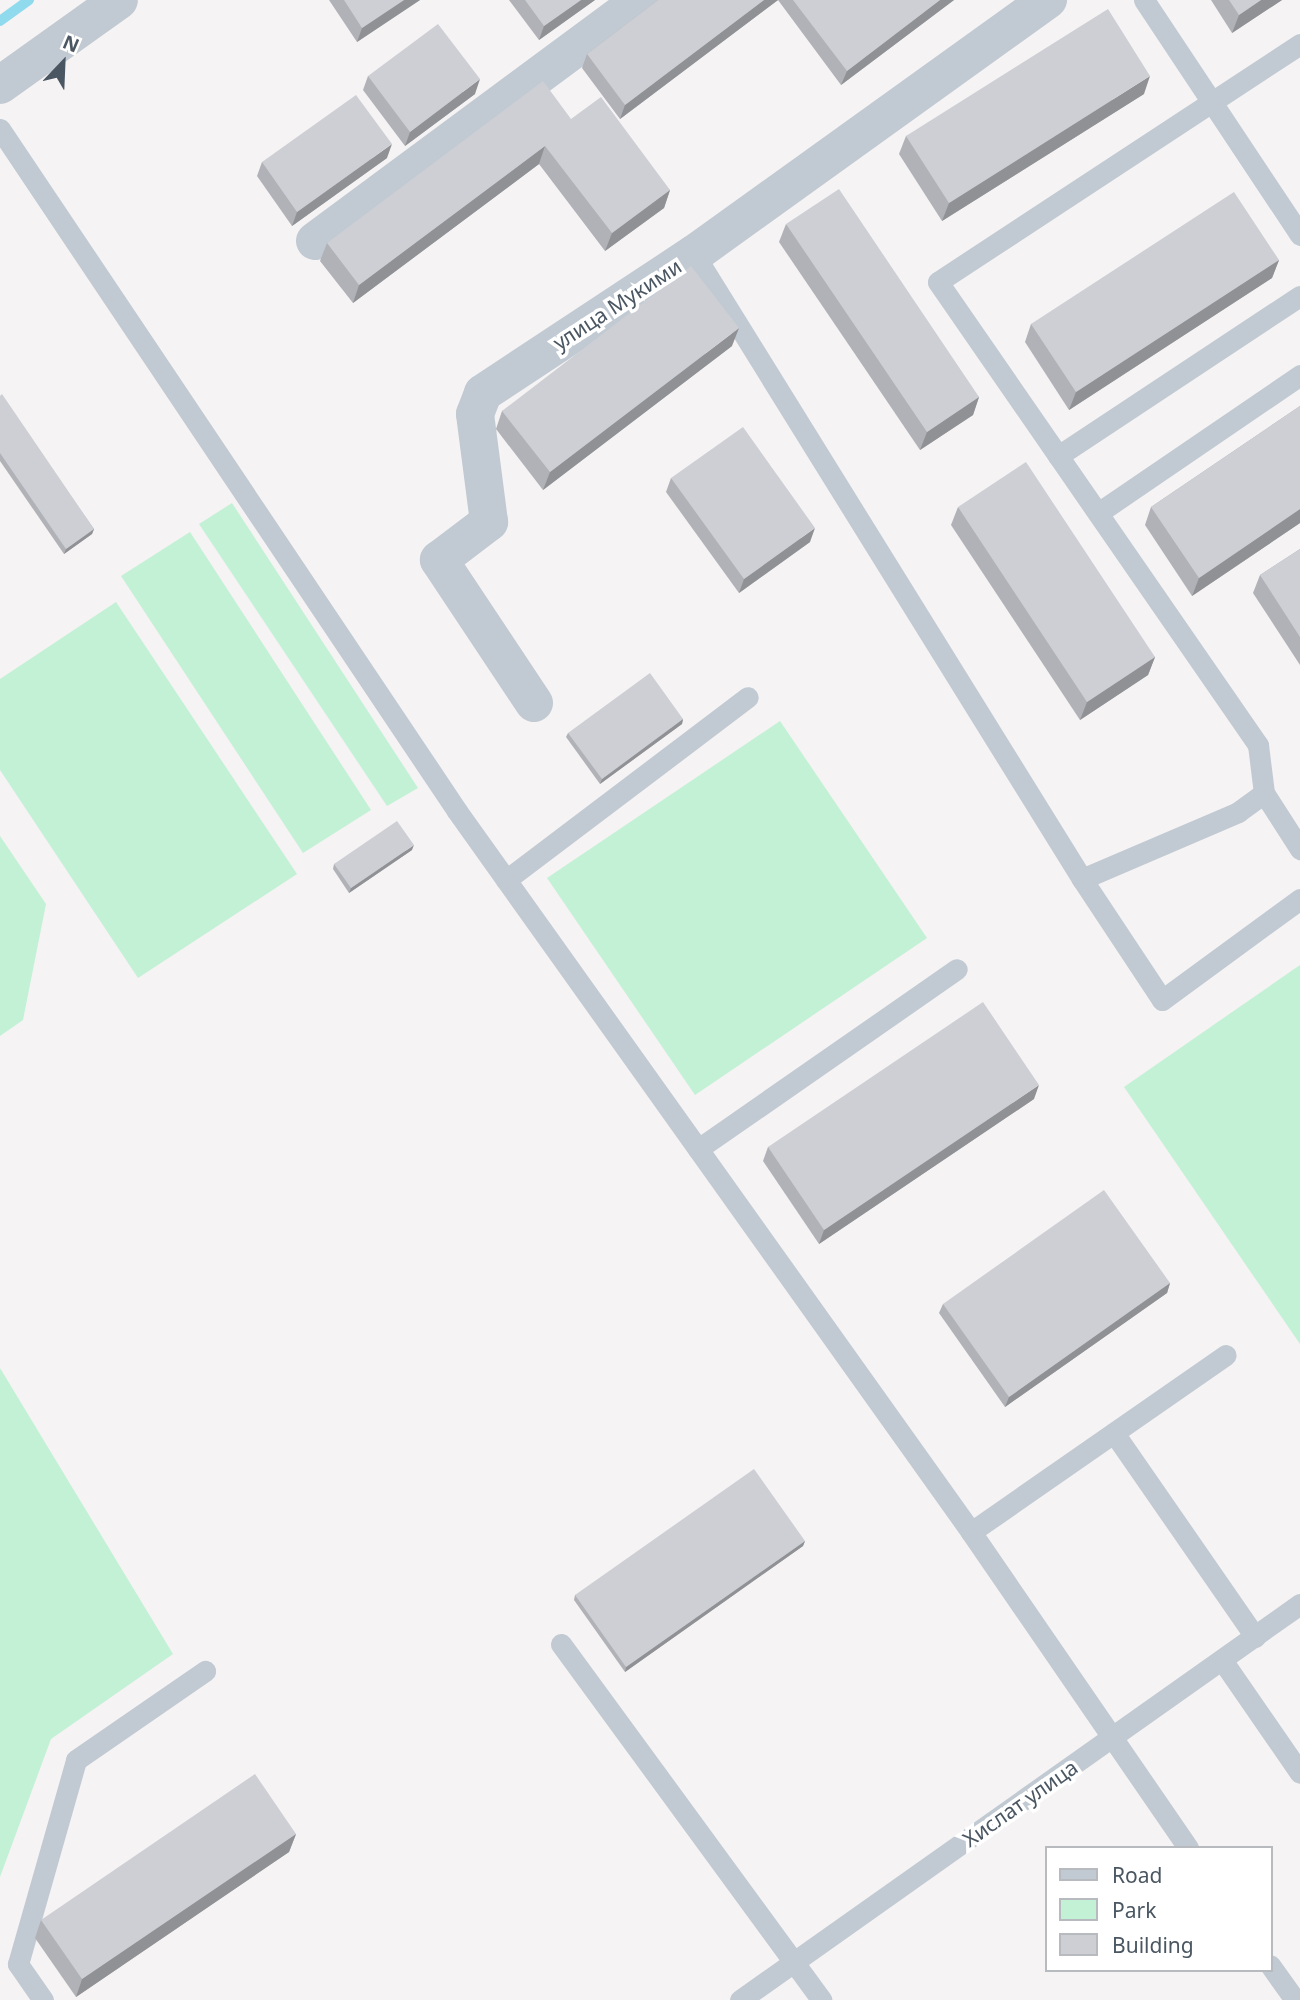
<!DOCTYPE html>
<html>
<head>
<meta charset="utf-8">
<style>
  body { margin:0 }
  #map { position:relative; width:1300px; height:2000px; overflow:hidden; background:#f5f3f3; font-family:"Noto Sans",sans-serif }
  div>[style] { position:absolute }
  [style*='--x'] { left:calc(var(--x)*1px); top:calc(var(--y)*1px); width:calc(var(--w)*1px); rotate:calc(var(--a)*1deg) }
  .green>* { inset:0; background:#c3f1d5 }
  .stream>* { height:10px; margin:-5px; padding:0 5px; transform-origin:5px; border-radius:5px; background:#90daee }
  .service>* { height:21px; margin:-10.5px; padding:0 10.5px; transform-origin:10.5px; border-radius:10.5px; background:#c1cad2 }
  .minor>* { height:38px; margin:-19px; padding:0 19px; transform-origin:19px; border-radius:19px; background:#c1cad2 }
  .wall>* { inset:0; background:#b0b2b7 }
  .shaded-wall>* { inset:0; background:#909195 }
  .building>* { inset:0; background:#cdcfd5 }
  span { translate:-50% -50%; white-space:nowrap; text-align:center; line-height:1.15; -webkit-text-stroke:7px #fff; paint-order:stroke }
  .street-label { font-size:21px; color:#4a5661 }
  .legend { position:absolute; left:1045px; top:1846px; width:228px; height:126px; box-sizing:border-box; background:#fff; border:2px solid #b7bbc0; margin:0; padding:9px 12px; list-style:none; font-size:21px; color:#4a5661 }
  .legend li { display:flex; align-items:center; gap:14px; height:35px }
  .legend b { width:35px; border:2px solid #b7bbc0 }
  .north { position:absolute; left:28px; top:28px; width:70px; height:70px; -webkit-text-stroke:5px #fff; paint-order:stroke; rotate:23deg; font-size:19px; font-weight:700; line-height:28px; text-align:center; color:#4a5661 }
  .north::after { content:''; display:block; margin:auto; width:24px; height:32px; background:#4a5661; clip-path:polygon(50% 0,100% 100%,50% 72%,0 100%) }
</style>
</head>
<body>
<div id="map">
  <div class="green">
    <i style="clip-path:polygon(232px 503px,418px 788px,387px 806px,199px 524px)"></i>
    <i style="clip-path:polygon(190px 532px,371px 810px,303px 853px,121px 576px)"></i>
    <i style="clip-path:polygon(116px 602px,297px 874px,138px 978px,0 770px,0 679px)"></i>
    <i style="clip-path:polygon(780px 721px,927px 938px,695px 1095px,547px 878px)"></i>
    <i style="clip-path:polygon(0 836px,46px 904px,23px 1020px,0 1036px)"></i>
    <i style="clip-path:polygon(1300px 965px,1300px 1344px,1124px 1087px)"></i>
    <i style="clip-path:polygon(0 1368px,173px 1654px,51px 1739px,0 1877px)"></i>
  </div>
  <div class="stream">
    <i style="--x:0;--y:21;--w:36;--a:-36"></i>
  </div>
  <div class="service">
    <i style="--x:1144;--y:0;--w:282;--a:56.4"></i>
    <i style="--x:1300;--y:44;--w:433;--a:146.7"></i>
    <i style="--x:938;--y:282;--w:563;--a:55.35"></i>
    <i style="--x:1258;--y:745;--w:48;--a:82.9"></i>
    <i style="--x:1264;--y:793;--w:67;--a:57.3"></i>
    <i style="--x:0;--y:129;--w:821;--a:56.17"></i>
    <i style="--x:457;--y:811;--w:885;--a:54.51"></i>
    <i style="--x:971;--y:1532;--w:383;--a:55.5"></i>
    <i style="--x:694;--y:254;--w:736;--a:58.17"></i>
    <i style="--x:1082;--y:879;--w:145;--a:56.5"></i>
    <i style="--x:1162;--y:1000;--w:171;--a:-36.2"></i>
    <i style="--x:1058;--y:456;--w:290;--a:-33.5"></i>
    <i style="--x:1098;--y:513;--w:245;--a:-34.3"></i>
    <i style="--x:1082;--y:879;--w:170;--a:-23.2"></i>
    <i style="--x:1238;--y:812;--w:32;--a:-36"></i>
    <i style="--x:506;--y:880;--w:303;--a:-37.1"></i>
    <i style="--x:698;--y:1149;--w:315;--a:-34.8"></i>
    <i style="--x:1114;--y:1433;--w:248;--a:55.3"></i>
    <i style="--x:971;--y:1532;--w:310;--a:-34.8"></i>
    <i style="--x:561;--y:1644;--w:441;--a:53.8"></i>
    <i style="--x:1222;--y:1660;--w:137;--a:55.4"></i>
    <i style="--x:1270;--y:1965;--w:43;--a:54.5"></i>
    <i style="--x:43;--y:2000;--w:44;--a:-124.8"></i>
    <i style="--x:18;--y:1964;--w:212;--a:-74.1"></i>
    <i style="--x:76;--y:1760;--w:157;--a:-34.6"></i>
    <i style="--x:740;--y:2000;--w:686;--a:-35.27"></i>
  </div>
  <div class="minor">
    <i style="--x:0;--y:85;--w:146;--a:-35.5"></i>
    <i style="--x:315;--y:241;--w:405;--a:-36.5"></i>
    <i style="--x:534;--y:703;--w:172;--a:-123.6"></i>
    <i style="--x:439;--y:560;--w:63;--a:-37.2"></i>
    <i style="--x:489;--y:522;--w:109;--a:-97.4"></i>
    <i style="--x:475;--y:414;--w:22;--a:-69"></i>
    <i style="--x:483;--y:393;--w:253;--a:-33.4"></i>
    <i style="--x:694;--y:254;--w:436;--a:-35.7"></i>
  </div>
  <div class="wall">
    <i style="clip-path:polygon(329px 0,420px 0,357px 42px)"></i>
    <i style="clip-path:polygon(509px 0,595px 0,539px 40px)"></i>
    <i style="clip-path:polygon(658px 0,954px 0,841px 85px,778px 0,620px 119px,582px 68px,587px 54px)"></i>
    <i style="clip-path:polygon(1211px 0,1282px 0,1232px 33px)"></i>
    <i style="clip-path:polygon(368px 76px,475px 94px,405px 146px,363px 90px)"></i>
    <i style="clip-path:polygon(1144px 94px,942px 221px,899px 154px,906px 136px)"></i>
    <i style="clip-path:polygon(571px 119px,670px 190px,664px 208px,605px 251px,539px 164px,353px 303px,320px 261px,327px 243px)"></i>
    <i style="clip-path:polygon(387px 158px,292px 226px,257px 176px,262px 162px)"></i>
    <i style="clip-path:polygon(786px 224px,979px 397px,973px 415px,920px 450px,779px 242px)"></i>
    <i style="clip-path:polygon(1279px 260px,1272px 278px,1069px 410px,1025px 342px,1031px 324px)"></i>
    <i style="clip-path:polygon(732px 346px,543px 490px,496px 429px,502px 411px)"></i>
    <i style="clip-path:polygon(0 396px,94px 529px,92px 534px,64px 554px,0 461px)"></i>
    <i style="clip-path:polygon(1300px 406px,1300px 523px,1192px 596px,1145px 525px,1151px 507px)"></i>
    <i style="clip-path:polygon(671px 478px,810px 542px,739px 593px,666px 492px)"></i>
    <i style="clip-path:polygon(958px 507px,1155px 657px,1148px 675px,1080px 720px,951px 525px)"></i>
    <i style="clip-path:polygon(1300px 549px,1300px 665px,1253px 593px,1260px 575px)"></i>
    <i style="clip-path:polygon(683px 719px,682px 724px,600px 784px,566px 737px,568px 733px)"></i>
    <i style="clip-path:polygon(412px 850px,349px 893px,333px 869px,334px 864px)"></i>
    <i style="clip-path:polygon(1034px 1099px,819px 1244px,763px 1161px,768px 1147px)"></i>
    <i style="clip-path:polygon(1170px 1283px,1167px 1293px,1005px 1407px,939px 1313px,943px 1304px)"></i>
    <i style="clip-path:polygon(805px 1541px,803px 1546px,625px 1672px,574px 1600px,575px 1595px)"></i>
    <i style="clip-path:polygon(296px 1834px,289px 1852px,76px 1997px,35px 1938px,41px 1920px)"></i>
  </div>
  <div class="shaded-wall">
    <i style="clip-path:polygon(404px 0,420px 0,357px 42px,362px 28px)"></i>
    <i style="clip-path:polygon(581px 0,595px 0,539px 40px,544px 26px)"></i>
    <i style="clip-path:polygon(764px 0,778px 0,620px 119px,625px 105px)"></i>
    <i style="clip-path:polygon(940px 0,954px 0,841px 85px,847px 71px)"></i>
    <i style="clip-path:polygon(1261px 0,1282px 0,1232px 33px,1239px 15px)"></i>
    <i style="clip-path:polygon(1150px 76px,1144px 94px,942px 221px,949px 203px)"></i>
    <i style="clip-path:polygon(480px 79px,475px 94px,405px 146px,410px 132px)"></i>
    <i style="clip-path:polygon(392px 144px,387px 158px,292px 226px,297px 212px)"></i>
    <i style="clip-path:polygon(545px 146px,539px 164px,353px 303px,359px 285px)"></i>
    <i style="clip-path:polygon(670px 190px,664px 208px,605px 251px,612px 233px)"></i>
    <i style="clip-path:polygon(1279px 260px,1272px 278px,1069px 410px,1076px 392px)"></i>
    <i style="clip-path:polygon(739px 328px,732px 346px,543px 490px,550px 472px)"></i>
    <i style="clip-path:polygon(979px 397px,973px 415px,920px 450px,927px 432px)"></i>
    <i style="clip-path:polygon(1300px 509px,1300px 523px,1192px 596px,1199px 578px)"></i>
    <i style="clip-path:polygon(815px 528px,810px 542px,739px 593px,744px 579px)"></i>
    <i style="clip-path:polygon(94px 529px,92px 534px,64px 554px,66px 549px)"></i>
    <i style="clip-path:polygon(1155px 657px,1148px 675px,1080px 720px,1087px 702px)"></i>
    <i style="clip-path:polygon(683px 719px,682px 724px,600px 784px,602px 779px)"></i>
    <i style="clip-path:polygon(414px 845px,412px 850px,349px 893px,351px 888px)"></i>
    <i style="clip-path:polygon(1039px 1085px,1034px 1099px,819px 1244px,824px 1230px)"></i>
    <i style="clip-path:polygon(1170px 1283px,1167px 1293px,1005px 1407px,1009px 1397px)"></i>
    <i style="clip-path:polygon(805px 1541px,803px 1546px,625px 1672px,626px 1667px)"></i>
    <i style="clip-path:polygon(296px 1834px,289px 1852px,76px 1997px,82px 1979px)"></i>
  </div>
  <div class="building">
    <i style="clip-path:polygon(344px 0,404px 0,362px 28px)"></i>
    <i style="clip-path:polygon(525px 0,581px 0,544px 26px)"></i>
    <i style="clip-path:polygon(658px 0,764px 0,625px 105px,587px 54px)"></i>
    <i style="clip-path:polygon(793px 0,940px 0,847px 71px)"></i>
    <i style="clip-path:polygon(1229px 0,1261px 0,1239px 15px)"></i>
    <i style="clip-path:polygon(1108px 9px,1150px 76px,949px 203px,906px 136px)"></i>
    <i style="clip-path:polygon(438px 24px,480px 79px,410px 132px,368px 76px)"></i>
    <i style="clip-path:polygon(543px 81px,571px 119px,601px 97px,670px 190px,612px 233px,545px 146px,359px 285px,327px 243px)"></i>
    <i style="clip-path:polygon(356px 95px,392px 144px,297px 212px,262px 162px)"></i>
    <i style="clip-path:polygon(839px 189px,979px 397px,927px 432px,786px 224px)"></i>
    <i style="clip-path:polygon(1234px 192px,1279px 260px,1076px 392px,1031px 324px)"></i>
    <i style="clip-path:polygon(691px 266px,739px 328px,550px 472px,502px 411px)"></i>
    <i style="clip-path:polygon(2px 394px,94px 529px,66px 549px,0 453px,0 396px)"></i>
    <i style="clip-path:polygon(1300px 406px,1300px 509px,1199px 578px,1151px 507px)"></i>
    <i style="clip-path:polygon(743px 427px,815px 528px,744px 579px,671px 478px)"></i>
    <i style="clip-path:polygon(1026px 462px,1155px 657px,1087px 702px,958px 507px)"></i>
    <i style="clip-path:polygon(1300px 549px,1300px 637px,1260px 575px)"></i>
    <i style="clip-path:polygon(650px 673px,683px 719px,602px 779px,568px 733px)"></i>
    <i style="clip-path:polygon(397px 821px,414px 845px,351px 888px,334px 864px)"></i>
    <i style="clip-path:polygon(983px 1002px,1039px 1085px,824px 1230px,768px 1147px)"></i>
    <i style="clip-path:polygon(1104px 1190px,1170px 1283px,1009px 1397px,943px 1304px)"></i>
    <i style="clip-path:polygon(754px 1469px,805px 1541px,626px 1667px,575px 1595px)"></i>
    <i style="clip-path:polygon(255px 1774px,296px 1834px,82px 1979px,41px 1920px)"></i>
  </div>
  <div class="street-label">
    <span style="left:617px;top:304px;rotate:-33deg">улица Мукими</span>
    <span style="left:1020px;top:1803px;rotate:-35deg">Хислат улица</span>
  </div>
  <ul class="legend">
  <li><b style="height:9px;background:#c1cad2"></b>Road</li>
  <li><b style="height:19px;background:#c3f1d5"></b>Park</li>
  <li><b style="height:19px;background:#cdcfd5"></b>Building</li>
  </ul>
  <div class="north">N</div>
</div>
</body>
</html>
